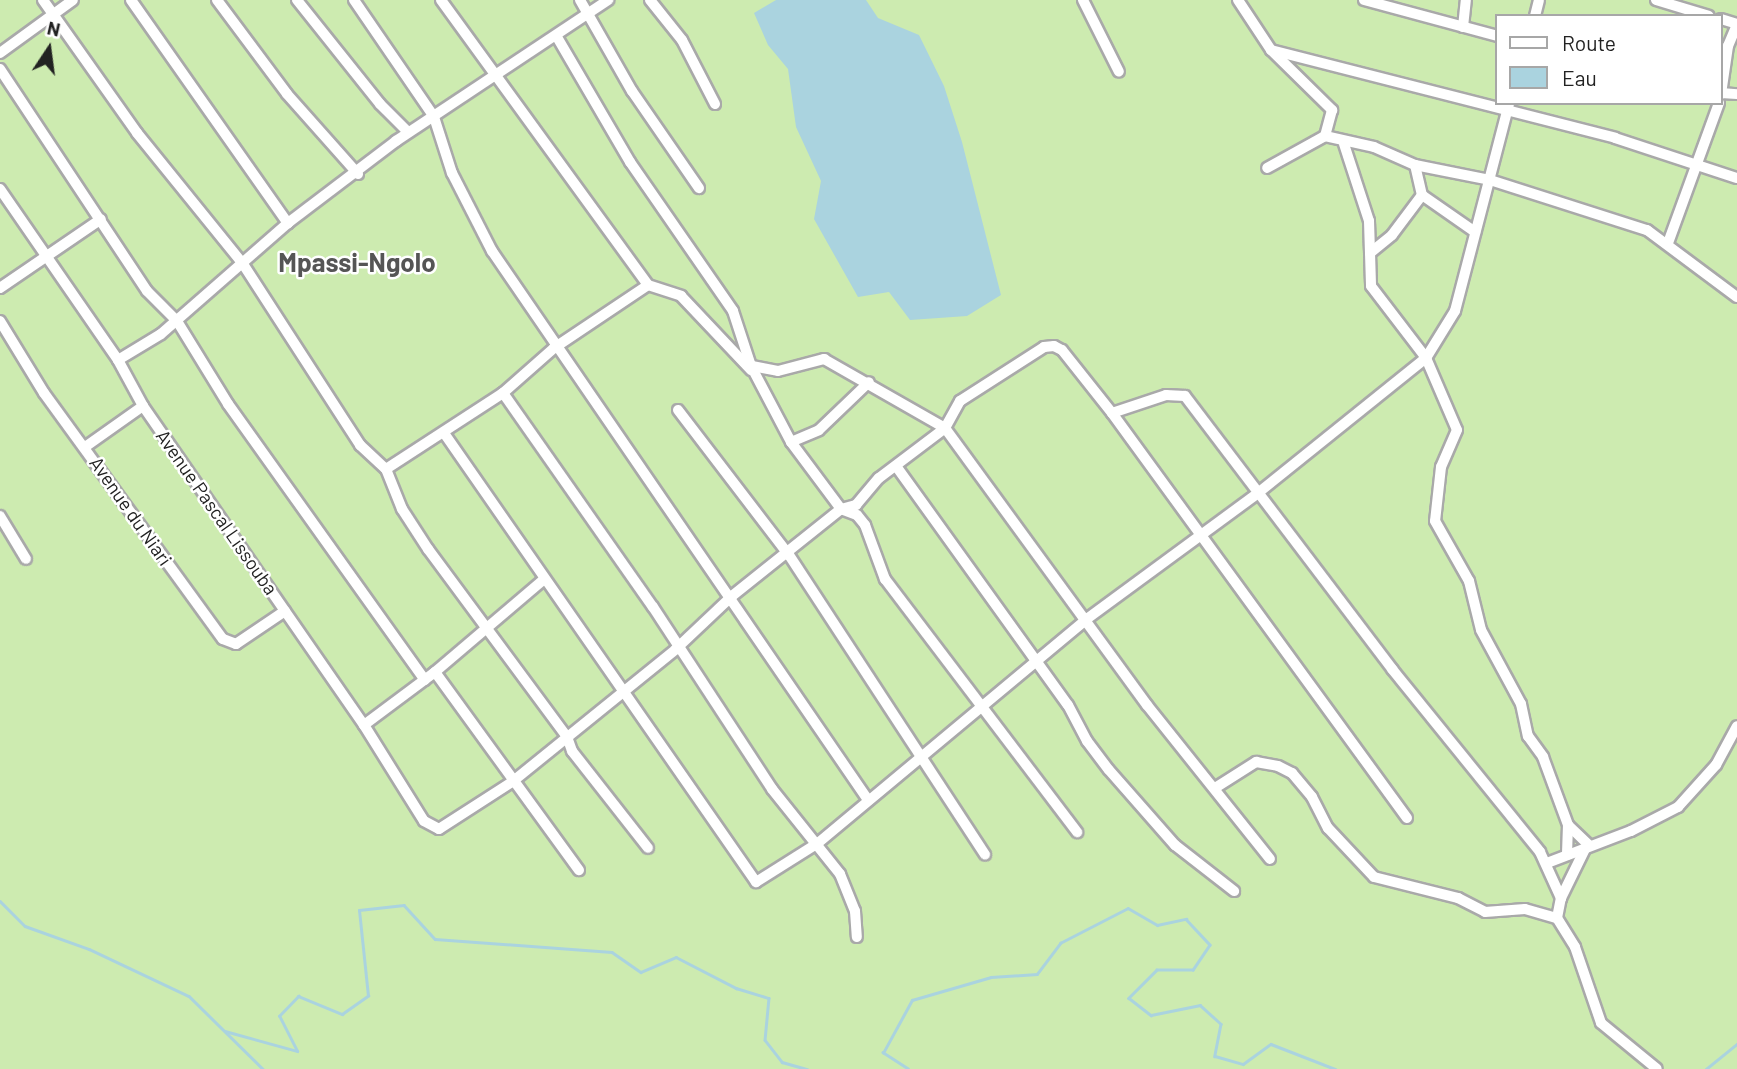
<!DOCTYPE html>
<html>
<head>
<meta charset="utf-8">
<style>
  body { margin:0 }
  #map { position:relative; width:1737px; height:1069px; overflow:hidden; background:#f2efe9; font-family:Barlow,sans-serif }
  div>[style] { position:absolute }
  [style*='--x'] { left:calc(var(--x)*1px); top:calc(var(--y)*1px); width:calc(var(--w)*1px); rotate:calc(var(--a)*1deg) }
  .grass>* { inset:0; background:#cdebb0 }
  .water>* { inset:0; background:#aad3df }
  .stream>* { height:2.5px; margin:-1.25px; padding:0 1.25px; transform-origin:1.25px; border-radius:1.25px; background:#aad3df }
  .roads { filter:drop-shadow(2px 0 #a9a9a9) drop-shadow(-2px 0 #a9a9a9) drop-shadow(0 2px #a9a9a9) drop-shadow(0 -2px #a9a9a9) }
  .street>* { height:10px; margin:-5px; padding:0 5px; transform-origin:5px; border-radius:5px; background:#fff }
  span { translate:-50% -50%; white-space:nowrap; text-align:center; line-height:1.15; -webkit-text-stroke:5px #fff; paint-order:stroke }
  .street-label { font-size:19px; color:#222 }
  .district-label { font-size:26px; color:#555; font-weight:700 }
  .legend { position:absolute; left:1495px; top:14px; width:228px; height:91px; box-sizing:border-box; background:#fff; border:2px solid #a7a7a7; margin:0; padding:9px 12px; list-style:none; font-size:21px; color:#222 }
  .legend li { display:flex; align-items:center; gap:14px; height:35px }
  .legend b { width:35px; border:2px solid #a7a7a7 }
  .north { position:absolute; left:14px; top:14px; width:70px; height:70px; -webkit-text-stroke:5px #fff; paint-order:stroke; rotate:13deg; font-size:19px; font-weight:700; line-height:28px; text-align:center; color:#222 }
  .north::after { content:''; display:block; margin:auto; width:24px; height:32px; background:#222; clip-path:polygon(50% 0,100% 100%,50% 72%,0 100%) }
</style>
</head>
<body>
<div id="map">
  <div class="grass">
    <i style="clip-path:polygon(evenodd,0 0,1737px 0,1737px 1069px,0 1069px,0 0,1497px 16px,1721px 16px,1721px 103px,1497px 103px,1497px 16px)"></i>
  </div>
  <div class="water">
    <i style="clip-path:polygon(776px 0,866px 0,878px 18px,919px 35px,944px 86px,962px 142px,1001px 295px,967px 316px,910px 320px,889px 292px,858px 297px,814px 219px,821px 181px,796px 127px,788px 69px,768px 45px,754px 13px)"></i>
  </div>
  <div class="stream">
    <i style="--x:0;--y:901;--w:35;--a:45"></i>
    <i style="--x:25;--y:926;--w:68;--a:19.8"></i>
    <i style="--x:89;--y:949;--w:110;--a:25.2"></i>
    <i style="--x:189;--y:996;--w:104;--a:44.6"></i>
    <i style="--x:225;--y:1031;--w:75;--a:15.5"></i>
    <i style="--x:297;--y:1051;--w:39;--a:-117"></i>
    <i style="--x:279;--y:1016;--w:28;--a:-46"></i>
    <i style="--x:298;--y:996;--w:48;--a:22.2"></i>
    <i style="--x:342;--y:1014;--w:32;--a:-35"></i>
    <i style="--x:368;--y:996;--w:86;--a:-96"></i>
    <i style="--x:359;--y:910;--w:45;--a:-6.3"></i>
    <i style="--x:404;--y:905;--w:46;--a:47.6"></i>
    <i style="--x:435;--y:939;--w:177;--a:4.2"></i>
    <i style="--x:612;--y:952;--w:35;--a:35"></i>
    <i style="--x:641;--y:972;--w:38;--a:-23"></i>
    <i style="--x:676;--y:957;--w:68;--a:27.3"></i>
    <i style="--x:736;--y:988;--w:34;--a:17"></i>
    <i style="--x:769;--y:998;--w:42;--a:95.4"></i>
    <i style="--x:765;--y:1040;--w:28;--a:52"></i>
    <i style="--x:782;--y:1062;--w:26;--a:16"></i>
    <i style="--x:908;--y:1069;--w:30;--a:-147"></i>
    <i style="--x:883;--y:1053;--w:60;--a:-61.3"></i>
    <i style="--x:912;--y:1000;--w:82;--a:-16.2"></i>
    <i style="--x:991;--y:977;--w:46;--a:-3.7"></i>
    <i style="--x:1037;--y:974;--w:39;--a:-53"></i>
    <i style="--x:1060;--y:943;--w:76;--a:-27.2"></i>
    <i style="--x:1128;--y:908;--w:34;--a:30"></i>
    <i style="--x:1157;--y:925;--w:30;--a:-12"></i>
    <i style="--x:1186;--y:919;--w:35;--a:47"></i>
    <i style="--x:1210;--y:945;--w:30;--a:124"></i>
    <i style="--x:1193;--y:970;--w:36;--a:180"></i>
    <i style="--x:1157;--y:970;--w:40;--a:135"></i>
    <i style="--x:1129;--y:998;--w:28;--a:38"></i>
    <i style="--x:1151;--y:1015;--w:50;--a:-11.5"></i>
    <i style="--x:1200;--y:1005;--w:28;--a:42"></i>
    <i style="--x:1221;--y:1024;--w:33;--a:101"></i>
    <i style="--x:1215;--y:1056;--w:29;--a:16"></i>
    <i style="--x:1243;--y:1064;--w:34;--a:-36"></i>
    <i style="--x:1271;--y:1044;--w:69;--a:21.3"></i>
    <i style="--x:1706;--y:1069;--w:40;--a:-39"></i>
  </div>
  <div class="roads">
    <div class="street">
      <i style="--x:43;--y:0;--w:163;--a:54.7"></i>
      <i style="--x:137;--y:133;--w:169;--a:51"></i>
      <i style="--x:243;--y:264;--w:216;--a:57.1"></i>
      <i style="--x:360;--y:445;--w:35;--a:43"></i>
      <i style="--x:386;--y:469;--w:43;--a:68.2"></i>
      <i style="--x:402;--y:509;--w:48;--a:57"></i>
      <i style="--x:428;--y:549;--w:234;--a:53.5"></i>
      <i style="--x:567;--y:737;--w:15;--a:70"></i>
      <i style="--x:572;--y:751;--w:123;--a:51.9"></i>
      <i style="--x:131;--y:0;--w:273;--a:54.9"></i>
      <i style="--x:217;--y:0;--w:117;--a:53.3"></i>
      <i style="--x:287;--y:94;--w:107;--a:48.4"></i>
      <i style="--x:297;--y:0;--w:133;--a:51.4"></i>
      <i style="--x:380;--y:104;--w:40;--a:45"></i>
      <i style="--x:354;--y:0;--w:142;--a:55.6"></i>
      <i style="--x:434;--y:117;--w:59;--a:72.2"></i>
      <i style="--x:452;--y:173;--w:88;--a:62.9"></i>
      <i style="--x:492;--y:251;--w:665;--a:55.59"></i>
      <i style="--x:441;--y:0;--w:352;--a:54"></i>
      <i style="--x:648;--y:285;--w:35;--a:18"></i>
      <i style="--x:681;--y:296;--w:102;--a:46.6"></i>
      <i style="--x:580;--y:0;--w:105;--a:60.3"></i>
      <i style="--x:632;--y:91;--w:118;--a:55.4"></i>
      <i style="--x:650;--y:0;--w:51;--a:51.3"></i>
      <i style="--x:682;--y:40;--w:72;--a:62.7"></i>
      <i style="--x:1083;--y:0;--w:80;--a:63.4"></i>
      <i style="--x:1238;--y:0;--w:60;--a:56.6"></i>
      <i style="--x:1271;--y:50;--w:86;--a:44.5"></i>
      <i style="--x:1332;--y:110;--w:27;--a:105"></i>
      <i style="--x:1325;--y:136;--w:66;--a:151.1"></i>
      <i style="--x:1364;--y:0;--w:138;--a:15.1"></i>
      <i style="--x:1656;--y:0;--w:55;--a:16.8"></i>
      <i style="--x:1535;--y:16;--w:16;--a:-76"></i>
      <i style="--x:1721;--y:19;--w:17;--a:17"></i>
      <i style="--x:1463;--y:27;--w:27;--a:-84"></i>
      <i style="--x:557;--y:37;--w:145;--a:59.7"></i>
      <i style="--x:630;--y:162;--w:181;--a:55.3"></i>
      <i style="--x:733;--y:311;--w:58;--a:71.9"></i>
      <i style="--x:751;--y:366;--w:86;--a:62.2"></i>
      <i style="--x:791;--y:442;--w:84;--a:53.3"></i>
      <i style="--x:841;--y:509;--w:17;--a:21"></i>
      <i style="--x:857;--y:515;--w:13;--a:51"></i>
      <i style="--x:865;--y:525;--w:58;--a:69.7"></i>
      <i style="--x:885;--y:579;--w:318;--a:52.8"></i>
      <i style="--x:1271;--y:50;--w:355;--a:14.3"></i>
      <i style="--x:1615;--y:138;--w:128;--a:18.2"></i>
      <i style="--x:0;--y:53;--w:90;--a:-36"></i>
      <i style="--x:0;--y:69;--w:266;--a:56.5"></i>
      <i style="--x:147;--y:291;--w:42;--a:45"></i>
      <i style="--x:177;--y:321;--w:97;--a:58.4"></i>
      <i style="--x:228;--y:404;--w:339;--a:54.5"></i>
      <i style="--x:1721;--y:93;--w:16;--a:4"></i>
      <i style="--x:1721;--y:94;--w:49;--a:-81.7"></i>
      <i style="--x:1728;--y:46;--w:23;--a:-67"></i>
      <i style="--x:1325;--y:136;--w:50;--a:12.7"></i>
      <i style="--x:1374;--y:147;--w:45;--a:23.7"></i>
      <i style="--x:1415;--y:165;--w:31;--a:77"></i>
      <i style="--x:1422;--y:195;--w:65;--a:34.9"></i>
      <i style="--x:1344;--y:144;--w:81;--a:72"></i>
      <i style="--x:1369;--y:221;--w:65;--a:88.2"></i>
      <i style="--x:1371;--y:286;--w:91;--a:52.6"></i>
      <i style="--x:1426;--y:358;--w:78;--a:66.7"></i>
      <i style="--x:1457;--y:430;--w:40;--a:113.4"></i>
      <i style="--x:1441;--y:467;--w:54;--a:96.3"></i>
      <i style="--x:1435;--y:521;--w:69;--a:60.5"></i>
      <i style="--x:1469;--y:581;--w:50;--a:76.2"></i>
      <i style="--x:1481;--y:630;--w:84;--a:61.6"></i>
      <i style="--x:1521;--y:704;--w:33;--a:78"></i>
      <i style="--x:1528;--y:736;--w:26;--a:54"></i>
      <i style="--x:1543;--y:757;--w:72;--a:69.8"></i>
      <i style="--x:1568;--y:825;--w:30;--a:92"></i>
      <i style="--x:1415;--y:165;--w:76;--a:11.3"></i>
      <i style="--x:1490;--y:180;--w:165;--a:17.7"></i>
      <i style="--x:1647;--y:230;--w:112;--a:36.7"></i>
      <i style="--x:0;--y:189;--w:208;--a:55.4"></i>
      <i style="--x:118;--y:360;--w:52;--a:61.5"></i>
      <i style="--x:143;--y:406;--w:388;--a:55.3"></i>
      <i style="--x:364;--y:725;--w:113;--a:58"></i>
      <i style="--x:424;--y:821;--w:17;--a:28"></i>
      <i style="--x:439;--y:829;--w:87;--a:-32.8"></i>
      <i style="--x:512;--y:782;--w:211;--a:-39"></i>
      <i style="--x:676;--y:649;--w:77;--a:-43.4"></i>
      <i style="--x:732;--y:596;--w:139;--a:-38.6"></i>
      <i style="--x:841;--y:509;--w:16;--a:-15"></i>
      <i style="--x:856;--y:505;--w:35;--a:-50"></i>
      <i style="--x:879;--y:478;--w:83;--a:-37.1"></i>
      <i style="--x:945;--y:428;--w:31;--a:-61"></i>
      <i style="--x:960;--y:401;--w:100;--a:-32.7"></i>
      <i style="--x:1044;--y:347;--w:10;--a:-6"></i>
      <i style="--x:1054;--y:346;--w:9;--a:27"></i>
      <i style="--x:1062;--y:350;--w:80;--a:51.6"></i>
      <i style="--x:1112;--y:413;--w:57;--a:-18.4"></i>
      <i style="--x:1166;--y:395;--w:19;--a:3"></i>
      <i style="--x:1185;--y:396;--w:343;--a:52.8"></i>
      <i style="--x:1392;--y:669;--w:235;--a:51"></i>
      <i style="--x:1540;--y:852;--w:51;--a:65.5"></i>
      <i style="--x:1668;--y:243;--w:149;--a:-70"></i>
      <i style="--x:1370;--y:253;--w:28;--a:-39"></i>
      <i style="--x:1392;--y:235;--w:50;--a:-53.1"></i>
      <i style="--x:0;--y:288;--w:122;--a:-34.3"></i>
      <i style="--x:0;--y:321;--w:84;--a:58.6"></i>
      <i style="--x:44;--y:393;--w:304;--a:54"></i>
      <i style="--x:223;--y:639;--w:14;--a:21"></i>
      <i style="--x:236;--y:644;--w:59;--a:-34"></i>
      <i style="--x:118;--y:360;--w:50;--a:-31.2"></i>
      <i style="--x:161;--y:334;--w:169;--a:-41.2"></i>
      <i style="--x:288;--y:223;--w:136;--a:-37.2"></i>
      <i style="--x:396;--y:141;--w:255;--a:-33.6"></i>
      <i style="--x:752;--y:366;--w:26;--a:11"></i>
      <i style="--x:778;--y:371;--w:48;--a:-14.6"></i>
      <i style="--x:824;--y:359;--w:139;--a:29.7"></i>
      <i style="--x:945;--y:428;--w:343;--a:53.9"></i>
      <i style="--x:1147;--y:705;--w:197;--a:51.4"></i>
      <i style="--x:503;--y:393;--w:68;--a:-41.4"></i>
      <i style="--x:554;--y:348;--w:113;--a:-33.8"></i>
      <i style="--x:678;--y:410;--w:183;--a:52.6"></i>
      <i style="--x:789;--y:555;--w:358;--a:56.8"></i>
      <i style="--x:1112;--y:413;--w:501;--a:53.93"></i>
      <i style="--x:444;--y:433;--w:547;--a:55.21"></i>
      <i style="--x:756;--y:882;--w:73;--a:-32.2"></i>
      <i style="--x:818;--y:843;--w:351;--a:-39.8"></i>
      <i style="--x:1088;--y:618;--w:211;--a:-36.3"></i>
      <i style="--x:1258;--y:493;--w:216;--a:-38.8"></i>
      <i style="--x:1426;--y:358;--w:55;--a:-58.3"></i>
      <i style="--x:1455;--y:311;--w:215;--a:-75.4"></i>
      <i style="--x:791;--y:442;--w:30;--a:-23"></i>
      <i style="--x:819;--y:430;--w:69;--a:-43.8"></i>
      <i style="--x:85;--y:447;--w:71;--a:-35.3"></i>
      <i style="--x:896;--y:466;--w:294;--a:54.3"></i>
      <i style="--x:1068;--y:705;--w:41;--a:62.2"></i>
      <i style="--x:1087;--y:741;--w:36;--a:53"></i>
      <i style="--x:1109;--y:770;--w:100;--a:48.7"></i>
      <i style="--x:1175;--y:845;--w:75;--a:37.9"></i>
      <i style="--x:386;--y:469;--w:140;--a:-33"></i>
      <i style="--x:503;--y:393;--w:261;--a:55"></i>
      <i style="--x:653;--y:607;--w:217;--a:56.8"></i>
      <i style="--x:772;--y:789;--w:109;--a:51.3"></i>
      <i style="--x:840;--y:874;--w:40;--a:68"></i>
      <i style="--x:855;--y:911;--w:26;--a:86"></i>
      <i style="--x:0;--y:516;--w:50;--a:58.8"></i>
      <i style="--x:435;--y:672;--w:245;--a:54"></i>
      <i style="--x:364;--y:725;--w:89;--a:-36.7"></i>
      <i style="--x:435;--y:672;--w:142;--a:-40.4"></i>
      <i style="--x:1215;--y:788;--w:49;--a:-32.4"></i>
      <i style="--x:1256;--y:762;--w:22;--a:10"></i>
      <i style="--x:1278;--y:766;--w:16;--a:27"></i>
      <i style="--x:1292;--y:773;--w:31;--a:50"></i>
      <i style="--x:1312;--y:797;--w:35;--a:63"></i>
      <i style="--x:1328;--y:828;--w:67;--a:46.8"></i>
      <i style="--x:1374;--y:877;--w:87;--a:14"></i>
      <i style="--x:1458;--y:898;--w:30;--a:27"></i>
      <i style="--x:1485;--y:912;--w:40;--a:-4.3"></i>
      <i style="--x:1525;--y:909;--w:33;--a:16"></i>
      <i style="--x:1557;--y:918;--w:34;--a:58"></i>
      <i style="--x:1575;--y:947;--w:80;--a:71.1"></i>
      <i style="--x:1601;--y:1023;--w:72;--a:39.4"></i>
      <i style="--x:1568;--y:825;--w:28;--a:44"></i>
      <i style="--x:1547;--y:863;--w:90;--a:-20.9"></i>
      <i style="--x:1631;--y:831;--w:53;--a:-27.1"></i>
      <i style="--x:1678;--y:807;--w:57;--a:-47.9"></i>
      <i style="--x:1716;--y:765;--w:44;--a:-61.7"></i>
      <i style="--x:1557;--y:918;--w:20;--a:-79"></i>
      <i style="--x:1561;--y:898;--w:57;--a:-63.9"></i>
    </div>
  </div>
  <div class="street-label">
    <span style="left:131px;top:511px;rotate:55deg">Avenue du Niari</span>
    <span style="left:217px;top:512px;rotate:55deg">Avenue Pascal Lissouba</span>
  </div>
  <div class="district-label">
    <span style="left:357px;top:262px">Mpassi-Ngolo</span>
  </div>
  <ul class="legend">
  <li><b style="height:9px;background:#fff"></b>Route</li>
  <li><b style="height:19px;background:#aad3df"></b>Eau</li>
  </ul>
  <div class="north">N</div>
</div>
</body>
</html>
